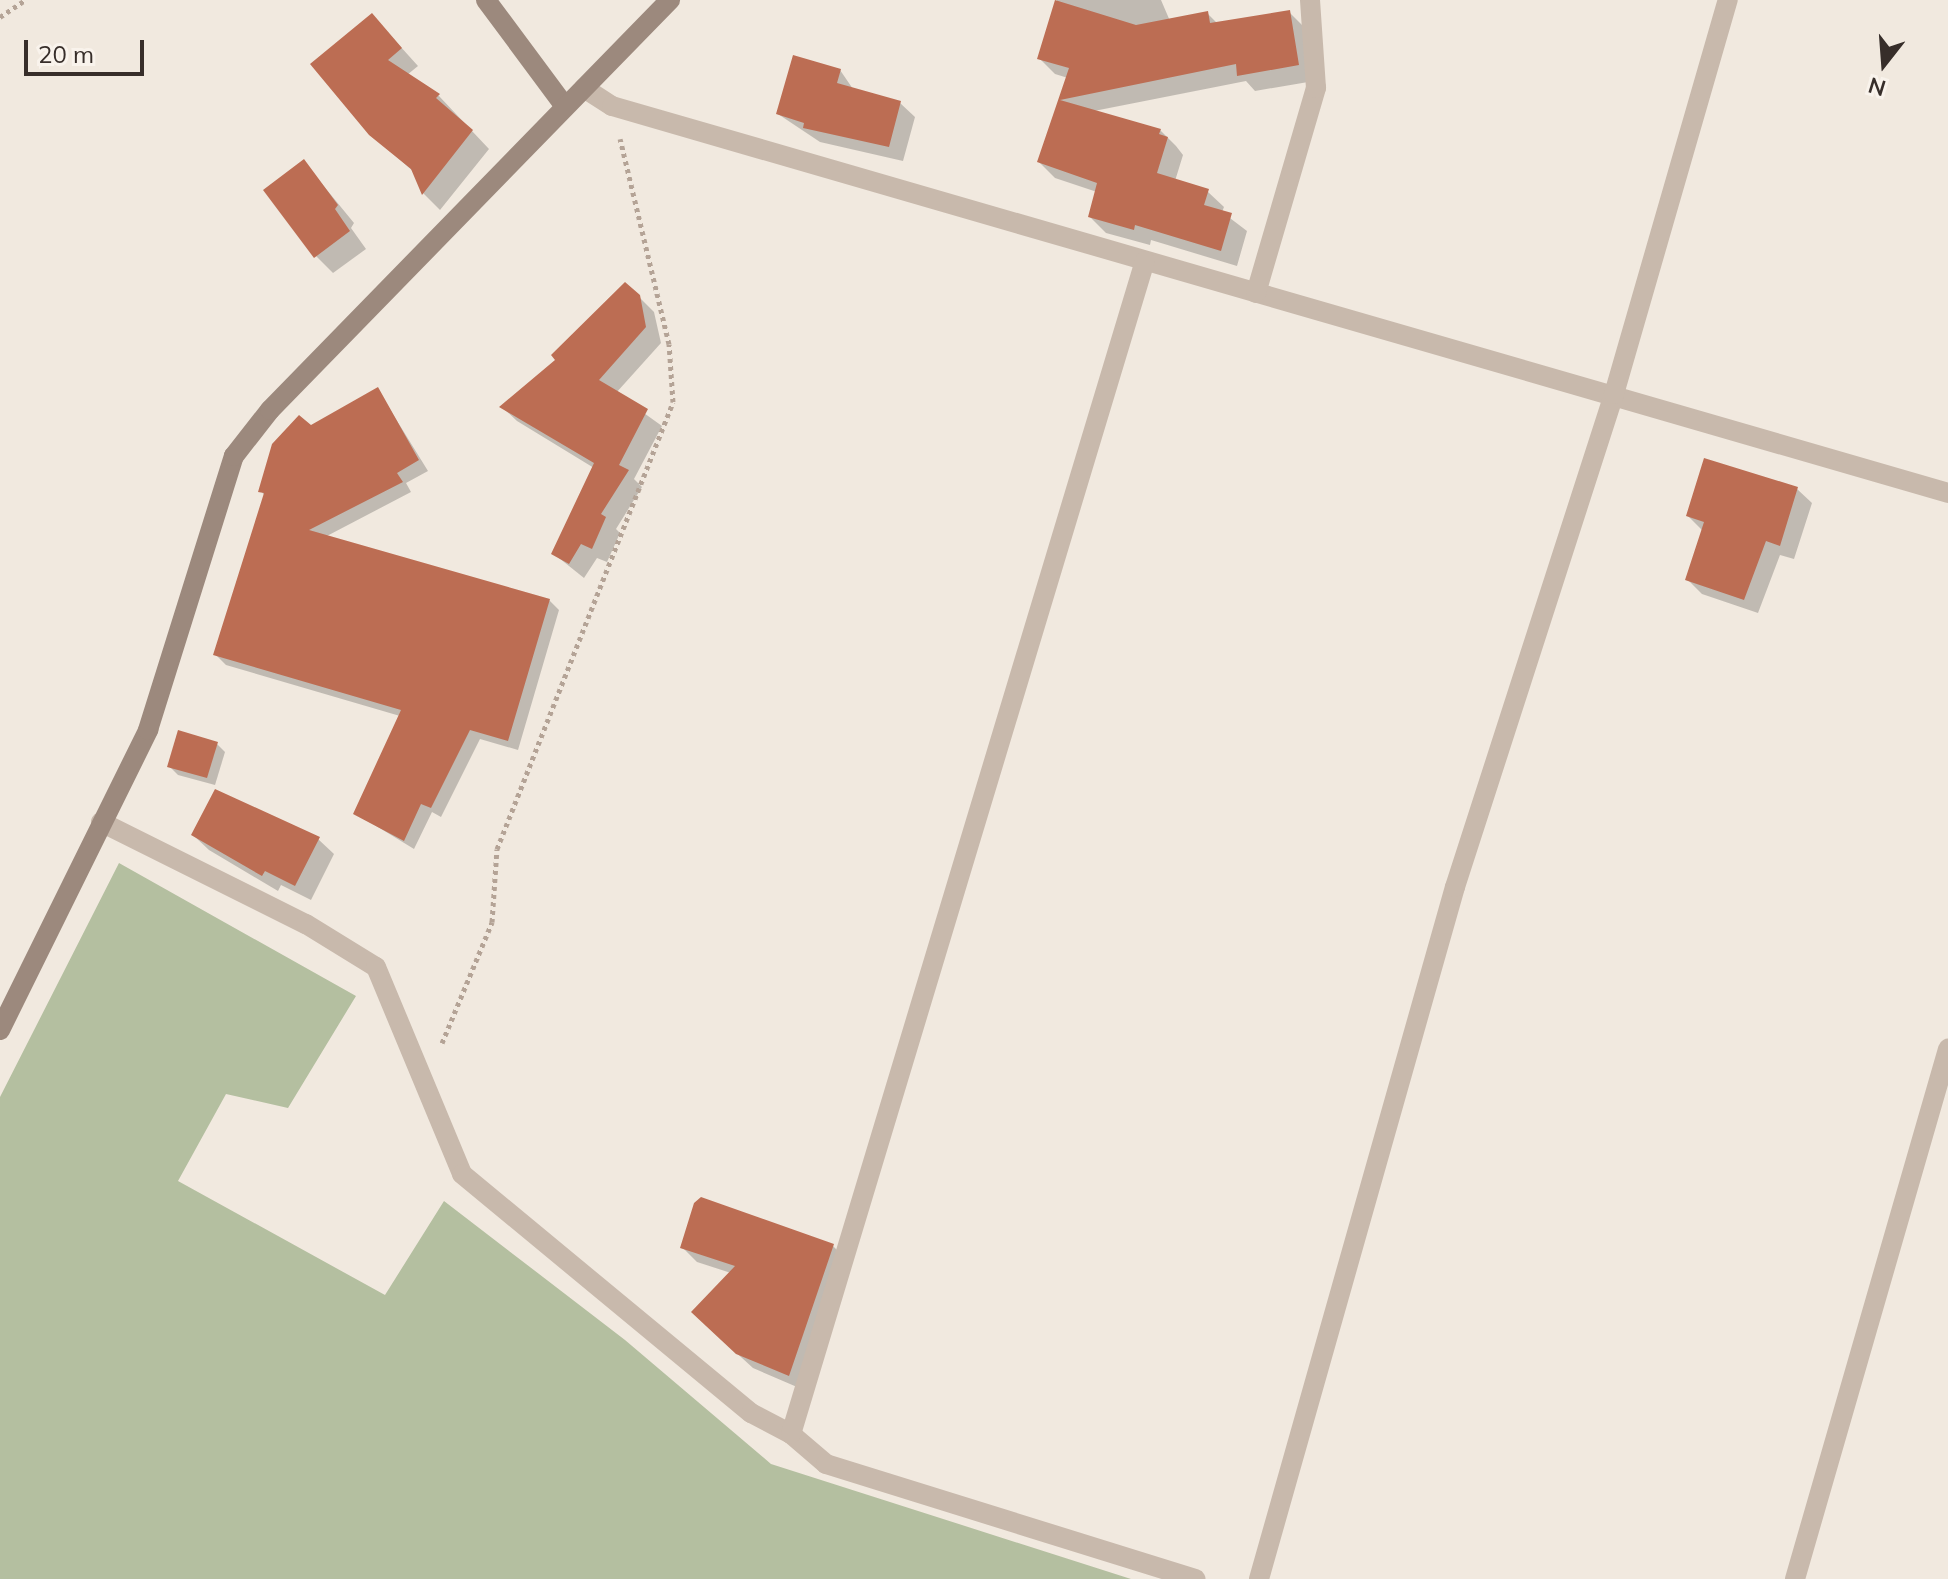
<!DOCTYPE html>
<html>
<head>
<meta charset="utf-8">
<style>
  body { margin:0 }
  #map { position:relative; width:1948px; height:1579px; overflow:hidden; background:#f1e9df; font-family:Mulish,sans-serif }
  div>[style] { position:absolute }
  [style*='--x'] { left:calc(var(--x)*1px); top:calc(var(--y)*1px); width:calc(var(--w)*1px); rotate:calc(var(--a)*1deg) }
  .green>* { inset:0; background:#b4bfa0 }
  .shadow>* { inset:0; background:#0003 }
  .building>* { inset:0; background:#bc6d53 }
  .path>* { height:5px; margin-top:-2.5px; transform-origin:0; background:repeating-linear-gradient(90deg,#b4a396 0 4px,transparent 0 8px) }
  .street>* { height:20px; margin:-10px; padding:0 10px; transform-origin:10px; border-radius:10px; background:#c8b9ac }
  .secondary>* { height:20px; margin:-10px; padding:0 10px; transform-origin:10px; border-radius:10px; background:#9c897d }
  span { translate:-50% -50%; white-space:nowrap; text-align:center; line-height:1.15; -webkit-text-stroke:6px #f9f3ec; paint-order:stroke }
  .north { position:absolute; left:1844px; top:24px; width:80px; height:80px; -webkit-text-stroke:6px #f9f3ec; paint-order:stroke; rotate:197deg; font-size:22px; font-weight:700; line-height:32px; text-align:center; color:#372e2a }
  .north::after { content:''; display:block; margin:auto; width:28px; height:36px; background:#372e2a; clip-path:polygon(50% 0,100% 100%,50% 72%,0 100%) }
  .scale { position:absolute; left:24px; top:40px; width:120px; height:36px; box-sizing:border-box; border:4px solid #372e2a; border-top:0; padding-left:10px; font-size:24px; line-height:28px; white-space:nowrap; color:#372e2a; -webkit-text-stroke:6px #f9f3ec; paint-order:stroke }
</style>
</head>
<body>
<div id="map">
  <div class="green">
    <i style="clip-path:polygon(119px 863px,356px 996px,288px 1108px,226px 1094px,178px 1181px,385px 1295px,444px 1201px,625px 1340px,771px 1464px,1131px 1579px,0 1579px,0 1097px)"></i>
  </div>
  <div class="shadow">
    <i style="clip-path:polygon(1057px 0,1161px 0,1170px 21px,1207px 13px,1218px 24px,1289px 12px,1305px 28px,1314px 81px,1255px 91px,1246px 81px,1094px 111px,1160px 130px,1176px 146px,1183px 155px,1175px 181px,1207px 191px,1224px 207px,1222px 212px,1247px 231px,1237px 266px,1151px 240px,1150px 245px,1106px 233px,1090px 217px,1097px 192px,1055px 178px,1039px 162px,1068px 78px,1055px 74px,1039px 58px)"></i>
    <i style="clip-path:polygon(372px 15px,418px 66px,407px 75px,439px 96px,489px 149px,440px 210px,423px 193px,415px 173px,370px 133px)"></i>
    <i style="clip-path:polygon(840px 70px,853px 89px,900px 103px,915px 117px,903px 161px,820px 142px,778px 114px)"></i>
    <i style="clip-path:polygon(304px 162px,354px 223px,351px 228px,366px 249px,333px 273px,316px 256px)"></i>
    <i style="clip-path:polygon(638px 296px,654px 312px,661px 343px,616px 393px,662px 426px,634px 479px,642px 487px,616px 529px,620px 533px,607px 562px,597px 558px,584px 578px,554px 554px,594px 468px,517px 421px,502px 407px)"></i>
    <i style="clip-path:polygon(378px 390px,428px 471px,406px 483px,411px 492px,325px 537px,549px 600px,559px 610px,518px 750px,480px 739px,441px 817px,432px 812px,414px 849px,355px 813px,400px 716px,226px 665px,216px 655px,265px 496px,261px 491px,311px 428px)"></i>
    <i style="clip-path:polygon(1797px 489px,1812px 503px,1794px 559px,1780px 555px,1758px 613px,1702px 594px,1687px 579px,1703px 531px,1688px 516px)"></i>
    <i style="clip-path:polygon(217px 744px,225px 752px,215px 785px,178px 775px,169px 766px)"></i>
    <i style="clip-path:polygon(193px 835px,318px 839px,334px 854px,311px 900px,281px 885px,278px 891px,209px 850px)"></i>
    <i style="clip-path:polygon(833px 1246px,848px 1261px,804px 1390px,753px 1368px,708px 1327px,731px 1273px,697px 1262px,682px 1247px)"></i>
  </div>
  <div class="building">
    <i style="clip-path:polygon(1055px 0,1136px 25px,1208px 11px,1210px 23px,1290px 10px,1299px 65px,1237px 76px,1236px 64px,1060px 100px,1161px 129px,1159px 134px,1168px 137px,1157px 173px,1209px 189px,1204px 205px,1232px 213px,1221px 251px,1135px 225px,1134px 230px,1088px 217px,1097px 183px,1037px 162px,1069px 68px,1037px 59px)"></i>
    <i style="clip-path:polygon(372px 13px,402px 48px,388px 60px,440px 94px,436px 98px,473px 130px,422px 195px,411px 169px,369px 135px,310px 64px)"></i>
    <i style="clip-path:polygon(793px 55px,841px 69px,837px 83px,901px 101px,889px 147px,803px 128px,804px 123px,776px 114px)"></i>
    <i style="clip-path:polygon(304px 159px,338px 205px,335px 209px,350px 231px,314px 258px,263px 190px)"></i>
    <i style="clip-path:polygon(625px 282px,640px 295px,646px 327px,599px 380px,648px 409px,619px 465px,629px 470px,601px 514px,606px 517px,592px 549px,581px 544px,569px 564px,551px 554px,594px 463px,499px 407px,555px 360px,551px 355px)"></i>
    <i style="clip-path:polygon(378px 387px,419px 460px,397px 473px,403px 482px,309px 530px,550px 599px,508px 741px,470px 730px,431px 808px,421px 804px,404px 841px,353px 814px,401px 710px,213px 655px,264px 493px,258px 492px,272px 444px,299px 415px,311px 425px)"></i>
    <i style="clip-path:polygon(1704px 458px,1798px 487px,1780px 546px,1766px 541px,1744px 600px,1685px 580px,1704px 522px,1686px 516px)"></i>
    <i style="clip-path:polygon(178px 730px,218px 742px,207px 778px,167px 767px)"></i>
    <i style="clip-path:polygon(215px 789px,320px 837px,295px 886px,265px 871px,262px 876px,191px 835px)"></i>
    <i style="clip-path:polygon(701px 1197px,834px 1244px,789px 1376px,736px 1354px,691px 1312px,735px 1266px,680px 1248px,694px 1203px)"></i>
  </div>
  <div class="path">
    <i style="--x:0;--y:17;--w:30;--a:-34"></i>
    <i style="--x:442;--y:1043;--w:131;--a:-67.5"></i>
    <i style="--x:492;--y:922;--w:73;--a:-86.1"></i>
    <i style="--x:497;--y:849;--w:480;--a:-68.5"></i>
    <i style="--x:673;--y:402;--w:58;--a:-93.9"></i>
    <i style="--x:669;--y:344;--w:211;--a:-103.4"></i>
  </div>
  <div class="street">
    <i style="--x:584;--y:88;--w:33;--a:33"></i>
    <i style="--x:612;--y:106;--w:1391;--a:16.15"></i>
    <i style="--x:1256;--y:293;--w:214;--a:-73.7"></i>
    <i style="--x:1316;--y:88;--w:88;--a:-93.9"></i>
    <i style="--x:101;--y:822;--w:229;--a:26.5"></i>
    <i style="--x:306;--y:924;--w:82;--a:31.6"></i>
    <i style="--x:376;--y:967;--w:224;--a:67.4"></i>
    <i style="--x:462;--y:1174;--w:375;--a:39.6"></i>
    <i style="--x:751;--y:1413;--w:45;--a:27.7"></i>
    <i style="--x:791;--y:1434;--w:46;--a:40.6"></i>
    <i style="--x:826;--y:1464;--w:387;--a:17.3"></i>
    <i style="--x:791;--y:1434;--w:1225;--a:-73.21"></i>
    <i style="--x:1259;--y:1579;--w:719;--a:-74.19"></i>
    <i style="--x:1455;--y:887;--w:518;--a:-72.12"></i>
    <i style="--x:1614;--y:394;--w:410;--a:-73.9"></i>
    <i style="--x:1795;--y:1579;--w:552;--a:-73.9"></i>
  </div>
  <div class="secondary">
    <i style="--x:486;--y:0;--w:131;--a:53.4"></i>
    <i style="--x:0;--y:1030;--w:335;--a:-63.7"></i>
    <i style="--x:148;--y:730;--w:287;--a:-72.6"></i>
    <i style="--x:234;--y:456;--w:58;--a:-52"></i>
    <i style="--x:270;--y:410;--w:573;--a:-45.71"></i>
  </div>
  <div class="north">N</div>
  <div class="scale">20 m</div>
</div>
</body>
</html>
